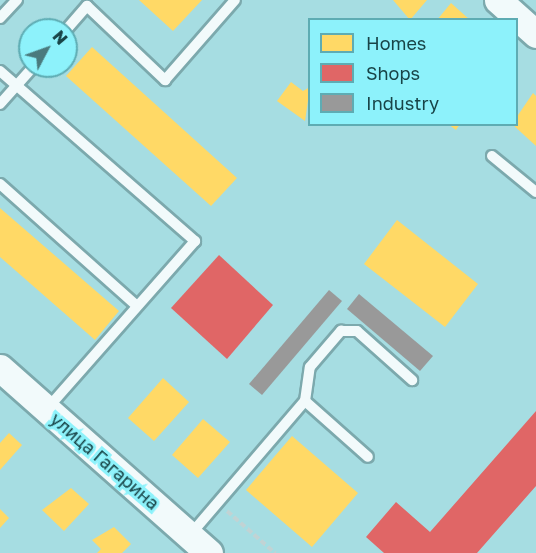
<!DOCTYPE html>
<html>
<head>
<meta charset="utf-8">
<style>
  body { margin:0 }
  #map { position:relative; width:536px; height:553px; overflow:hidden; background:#a6dde2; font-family:"Golos Text",sans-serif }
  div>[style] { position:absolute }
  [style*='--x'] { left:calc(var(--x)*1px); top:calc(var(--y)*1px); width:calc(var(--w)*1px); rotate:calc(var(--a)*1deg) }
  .homes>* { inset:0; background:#ffd966 }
  .shops>* { inset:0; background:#e06666 }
  .industry>* { inset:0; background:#999 }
  .path>* { height:4px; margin-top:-2px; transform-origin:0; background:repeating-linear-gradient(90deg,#c1d3d4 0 6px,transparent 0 9px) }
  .roads { filter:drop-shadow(2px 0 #7ca9ad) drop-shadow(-2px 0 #7ca9ad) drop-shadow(0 2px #7ca9ad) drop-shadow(0 -2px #7ca9ad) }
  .service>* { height:10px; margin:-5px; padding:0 5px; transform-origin:5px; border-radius:5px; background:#f2fafb }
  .tertiary>* { height:27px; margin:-13.5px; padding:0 13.5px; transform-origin:13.5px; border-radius:13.5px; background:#f2fafb }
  span { translate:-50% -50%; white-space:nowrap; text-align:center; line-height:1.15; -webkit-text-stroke:6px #8df2fb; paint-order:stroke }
  .street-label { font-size:18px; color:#184447 }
  .legend { position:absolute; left:308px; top:18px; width:210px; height:108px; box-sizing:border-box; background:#8df2fb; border:2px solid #5eacb3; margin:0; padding:8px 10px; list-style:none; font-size:18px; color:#184447 }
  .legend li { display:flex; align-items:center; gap:12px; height:30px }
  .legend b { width:30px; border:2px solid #5eacb3 }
  .north { position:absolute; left:18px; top:18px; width:60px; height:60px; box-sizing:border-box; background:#8df2fb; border:2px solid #5eacb3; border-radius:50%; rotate:49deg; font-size:16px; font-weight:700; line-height:24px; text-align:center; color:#184447 }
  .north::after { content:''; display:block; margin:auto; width:21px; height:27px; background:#4a7a7d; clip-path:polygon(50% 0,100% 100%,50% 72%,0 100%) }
</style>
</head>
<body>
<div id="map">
  <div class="homes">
    <i style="clip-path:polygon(139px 0,202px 0,173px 31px)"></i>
    <i style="clip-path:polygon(393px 0,427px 0,410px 20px)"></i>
    <i style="clip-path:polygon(451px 3px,470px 20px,437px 20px)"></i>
    <i style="clip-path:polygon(92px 47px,237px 178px,211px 206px,66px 76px)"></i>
    <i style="clip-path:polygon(291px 82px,303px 91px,310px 87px,305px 121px,277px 101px)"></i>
    <i style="clip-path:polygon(533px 93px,536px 96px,536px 146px,512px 124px)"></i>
    <i style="clip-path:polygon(448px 124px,460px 124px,456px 130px)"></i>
    <i style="clip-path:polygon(0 208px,119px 311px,95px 340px,0 257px)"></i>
    <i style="clip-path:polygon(397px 220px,478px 284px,445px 327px,364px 264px)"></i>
    <i style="clip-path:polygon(163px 378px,189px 402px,154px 441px,128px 418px)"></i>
    <i style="clip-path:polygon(203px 419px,230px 442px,198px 478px,172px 455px)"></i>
    <i style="clip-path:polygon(9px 433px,22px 445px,0 470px,0 443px)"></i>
    <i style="clip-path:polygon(292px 436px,358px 493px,312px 547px,246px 490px)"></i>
    <i style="clip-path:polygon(71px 488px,89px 504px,64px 531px,42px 510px)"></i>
    <i style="clip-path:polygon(0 509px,9px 518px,0 528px)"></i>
    <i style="clip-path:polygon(114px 527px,131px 544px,122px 553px,97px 553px,101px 549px,92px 540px)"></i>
  </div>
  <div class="shops">
    <i style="clip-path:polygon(219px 255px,273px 305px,227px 359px,171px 308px)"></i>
    <i style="clip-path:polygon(536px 411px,536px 486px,477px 553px,384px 553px,366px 537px,396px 502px,430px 532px)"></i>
  </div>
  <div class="industry">
    <i style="clip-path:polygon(329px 290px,342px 301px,262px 395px,249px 384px)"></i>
    <i style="clip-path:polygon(359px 294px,433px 356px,420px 371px,347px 309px)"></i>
  </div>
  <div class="path">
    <i style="--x:227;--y:511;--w:64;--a:41.2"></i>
  </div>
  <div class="roads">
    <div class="service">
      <i style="--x:0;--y:18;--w:25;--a:-47"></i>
      <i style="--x:66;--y:30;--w:32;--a:-49"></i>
      <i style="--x:87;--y:6;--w:108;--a:43.5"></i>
      <i style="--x:165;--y:80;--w:106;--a:-48.8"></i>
      <i style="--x:0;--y:71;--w:259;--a:41.1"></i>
      <i style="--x:195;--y:241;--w:224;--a:131.4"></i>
      <i style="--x:0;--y:104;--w:51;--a:-48.2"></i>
      <i style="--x:492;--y:156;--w:57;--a:39.3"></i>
      <i style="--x:0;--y:184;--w:182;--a:41.7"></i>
      <i style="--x:305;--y:401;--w:84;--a:41.6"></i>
      <i style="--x:190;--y:535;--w:177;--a:-49.4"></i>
      <i style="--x:305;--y:401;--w:34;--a:-82"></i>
      <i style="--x:310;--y:367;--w:48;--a:-49.3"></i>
      <i style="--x:341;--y:331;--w:16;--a:0"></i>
      <i style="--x:357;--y:331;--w:74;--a:41.7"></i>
    </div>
    <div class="tertiary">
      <i style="--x:498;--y:0;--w:51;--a:41.8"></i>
      <i style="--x:0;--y:368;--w:279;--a:41.5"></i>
    </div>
  </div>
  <div class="street-label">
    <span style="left:105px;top:461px;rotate:41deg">улица Гагарина</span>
  </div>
  <ul class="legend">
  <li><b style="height:16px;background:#ffd966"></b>Homes</li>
  <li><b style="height:16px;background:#e06666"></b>Shops</li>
  <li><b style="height:16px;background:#999"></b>Industry</li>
  </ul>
  <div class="north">N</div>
</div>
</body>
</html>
